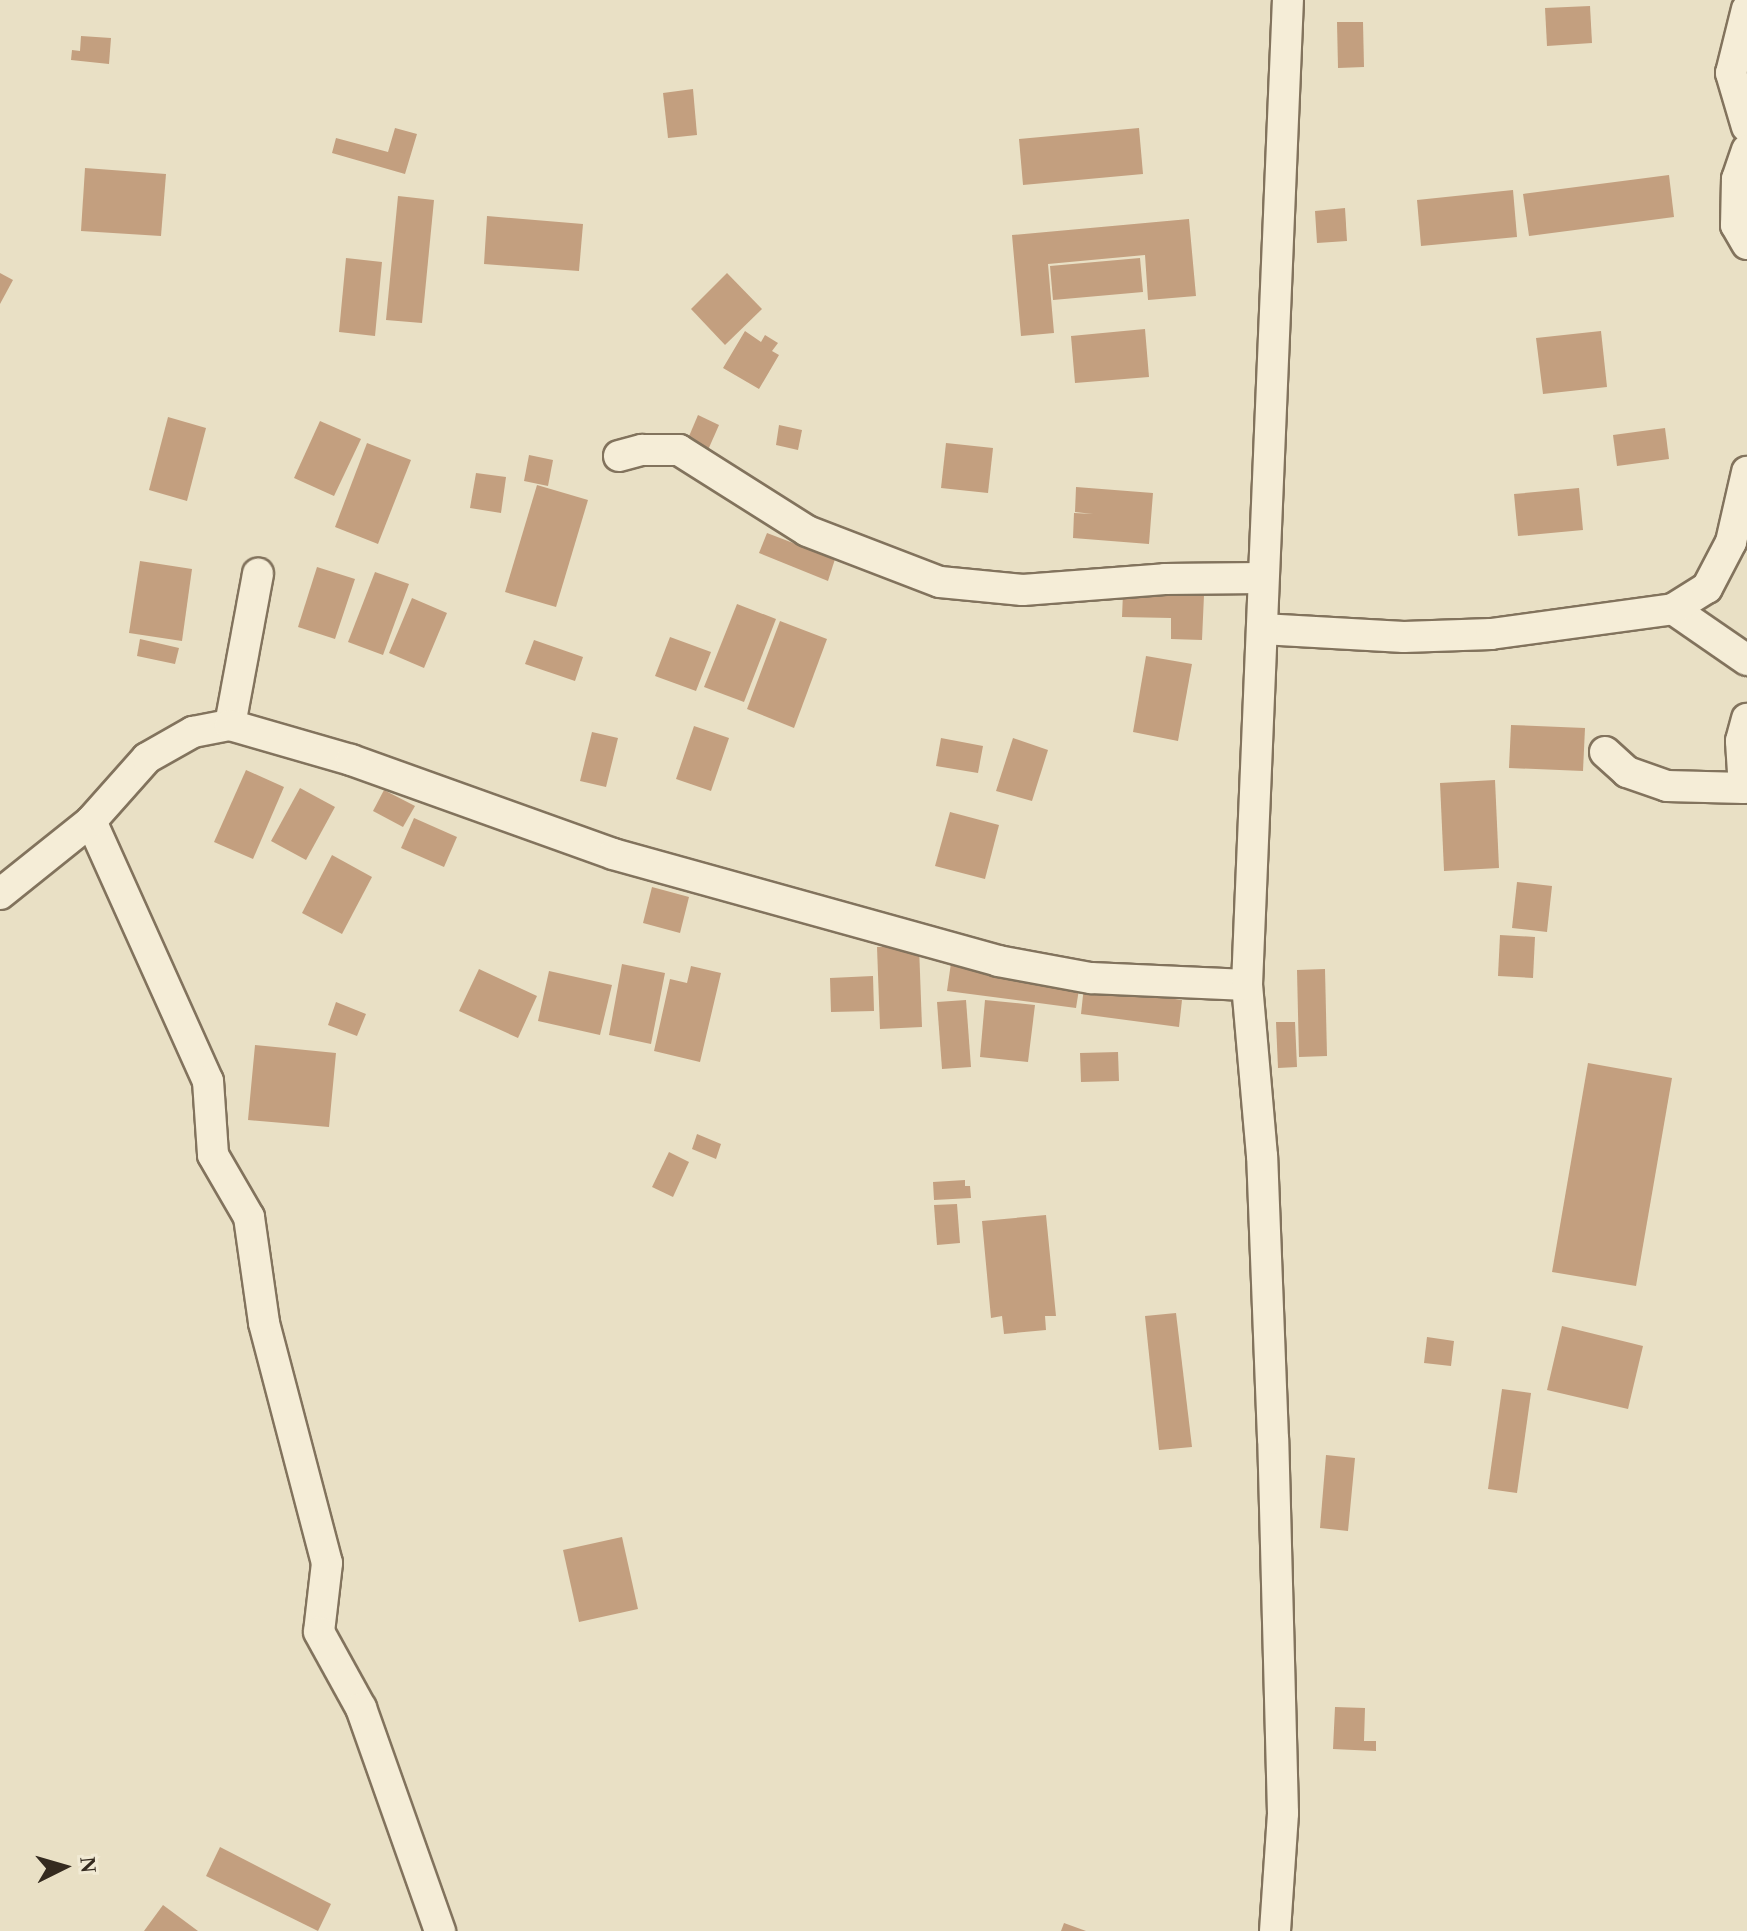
<!DOCTYPE html>
<html>
<head>
<meta charset="utf-8">
<style>
  body { margin:0 }
  #map { position:relative; width:1747px; height:1931px; overflow:hidden; background:#e9e0c5; font-family:"Times New Roman",serif }
  div>[style] { position:absolute }
  [style*='--x'] { left:calc(var(--x)*1px); top:calc(var(--y)*1px); width:calc(var(--w)*1px); rotate:calc(var(--a)*1deg) }
  .building>* { inset:0; background:#c39f7f }
  .roads { filter:drop-shadow(2px 0 #82735d) drop-shadow(-2px 0 #82735d) drop-shadow(0 2px #82735d) drop-shadow(0 -2px #82735d) }
  .minor>* { height:30px; margin:-15px; padding:0 15px; transform-origin:15px; border-radius:15px; background:#f5edd7 }
  span { translate:-50% -50%; white-space:nowrap; text-align:center; line-height:1.15; -webkit-text-stroke:6px #f1ead4; paint-order:stroke }
  .north { position:absolute; left:24px; top:1827px; width:80px; height:80px; -webkit-text-stroke:6px #f1ead4; paint-order:stroke; rotate:85deg; font-size:22px; font-weight:700; line-height:32px; text-align:center; color:#342a1f }
  .north::after { content:''; display:block; margin:auto; width:28px; height:36px; background:#342a1f; clip-path:polygon(50% 0,100% 100%,50% 72%,0 100%) }
</style>
</head>
<body>
<div id="map">
  <div class="building">
    <i style="clip-path:polygon(1590px 6px,1592px 43px,1547px 46px,1545px 8px)"></i>
    <i style="clip-path:polygon(1337px 22px,1363px 22px,1364px 67px,1338px 68px)"></i>
    <i style="clip-path:polygon(81px 36px,111px 38px,109px 64px,71px 60px,72px 50px,80px 51px)"></i>
    <i style="clip-path:polygon(693px 89px,697px 135px,668px 138px,663px 93px)"></i>
    <i style="clip-path:polygon(395px 128px,417px 134px,405px 174px,332px 153px,336px 138px,388px 152px)"></i>
    <i style="clip-path:polygon(1139px 128px,1143px 174px,1023px 185px,1019px 139px)"></i>
    <i style="clip-path:polygon(85px 168px,166px 174px,161px 236px,81px 231px)"></i>
    <i style="clip-path:polygon(1669px 175px,1674px 217px,1529px 236px,1523px 194px)"></i>
    <i style="clip-path:polygon(1513px 190px,1517px 237px,1421px 246px,1417px 200px)"></i>
    <i style="clip-path:polygon(398px 196px,434px 200px,422px 323px,386px 320px)"></i>
    <i style="clip-path:polygon(1345px 208px,1347px 241px,1317px 243px,1315px 211px)"></i>
    <i style="clip-path:polygon(487px 216px,583px 224px,579px 271px,484px 264px)"></i>
    <i style="clip-path:polygon(1189px 219px,1196px 296px,1148px 300px,1145px 255px,1048px 264px,1054px 333px,1021px 336px,1012px 235px)"></i>
    <i style="clip-path:polygon(346px 258px,382px 262px,375px 336px,339px 332px)"></i>
    <i style="clip-path:polygon(1140px 258px,1143px 292px,1053px 300px,1050px 266px)"></i>
    <i style="clip-path:polygon(0 273px,13px 280px,0 304px)"></i>
    <i style="clip-path:polygon(727px 273px,762px 309px,725px 345px,691px 309px)"></i>
    <i style="clip-path:polygon(1145px 329px,1149px 377px,1075px 383px,1071px 336px)"></i>
    <i style="clip-path:polygon(745px 331px,761px 342px,765px 335px,778px 343px,772px 351px,779px 355px,759px 389px,723px 368px)"></i>
    <i style="clip-path:polygon(1601px 331px,1607px 387px,1543px 394px,1536px 338px)"></i>
    <i style="clip-path:polygon(698px 415px,719px 425px,708px 450px,687px 441px)"></i>
    <i style="clip-path:polygon(168px 417px,206px 428px,187px 501px,149px 490px)"></i>
    <i style="clip-path:polygon(320px 421px,361px 439px,334px 496px,294px 478px)"></i>
    <i style="clip-path:polygon(779px 425px,802px 430px,798px 450px,776px 445px)"></i>
    <i style="clip-path:polygon(1665px 428px,1669px 459px,1617px 466px,1613px 435px)"></i>
    <i style="clip-path:polygon(367px 443px,411px 460px,378px 544px,335px 527px)"></i>
    <i style="clip-path:polygon(946px 443px,993px 448px,988px 493px,941px 488px)"></i>
    <i style="clip-path:polygon(529px 455px,553px 460px,548px 486px,524px 481px)"></i>
    <i style="clip-path:polygon(476px 473px,506px 477px,501px 513px,470px 508px)"></i>
    <i style="clip-path:polygon(537px 485px,588px 500px,556px 607px,505px 592px)"></i>
    <i style="clip-path:polygon(1076px 487px,1153px 493px,1149px 544px,1073px 538px,1074px 513px,1093px 514px,1075px 512px)"></i>
    <i style="clip-path:polygon(1579px 488px,1583px 530px,1518px 536px,1514px 494px)"></i>
    <i style="clip-path:polygon(767px 533px,835px 559px,828px 581px,759px 553px)"></i>
    <i style="clip-path:polygon(140px 561px,192px 569px,182px 641px,129px 633px)"></i>
    <i style="clip-path:polygon(317px 567px,355px 579px,335px 639px,298px 627px)"></i>
    <i style="clip-path:polygon(375px 572px,409px 584px,383px 655px,348px 642px)"></i>
    <i style="clip-path:polygon(1123px 593px,1204px 595px,1202px 640px,1171px 639px,1171px 618px,1122px 617px)"></i>
    <i style="clip-path:polygon(412px 598px,447px 613px,424px 668px,389px 653px)"></i>
    <i style="clip-path:polygon(737px 604px,776px 619px,744px 702px,704px 687px)"></i>
    <i style="clip-path:polygon(780px 621px,827px 639px,794px 728px,747px 709px)"></i>
    <i style="clip-path:polygon(670px 637px,711px 652px,696px 691px,655px 676px)"></i>
    <i style="clip-path:polygon(140px 639px,179px 648px,175px 664px,137px 656px)"></i>
    <i style="clip-path:polygon(534px 640px,583px 657px,575px 681px,525px 664px)"></i>
    <i style="clip-path:polygon(1146px 656px,1192px 664px,1178px 741px,1133px 732px)"></i>
    <i style="clip-path:polygon(1511px 725px,1585px 728px,1583px 771px,1509px 768px)"></i>
    <i style="clip-path:polygon(694px 726px,729px 738px,711px 791px,676px 779px)"></i>
    <i style="clip-path:polygon(592px 732px,618px 738px,606px 787px,580px 781px)"></i>
    <i style="clip-path:polygon(941px 738px,983px 746px,978px 773px,936px 766px)"></i>
    <i style="clip-path:polygon(1013px 738px,1048px 750px,1032px 801px,996px 791px)"></i>
    <i style="clip-path:polygon(246px 770px,284px 787px,253px 859px,214px 842px)"></i>
    <i style="clip-path:polygon(1495px 780px,1499px 868px,1444px 871px,1440px 783px)"></i>
    <i style="clip-path:polygon(300px 788px,335px 807px,306px 860px,271px 841px)"></i>
    <i style="clip-path:polygon(384px 790px,415px 806px,403px 827px,373px 811px)"></i>
    <i style="clip-path:polygon(950px 812px,999px 825px,985px 879px,935px 866px)"></i>
    <i style="clip-path:polygon(414px 818px,457px 837px,444px 867px,401px 848px)"></i>
    <i style="clip-path:polygon(332px 855px,372px 877px,342px 934px,302px 913px)"></i>
    <i style="clip-path:polygon(1517px 882px,1552px 886px,1547px 932px,1512px 928px)"></i>
    <i style="clip-path:polygon(652px 887px,689px 897px,680px 933px,643px 923px)"></i>
    <i style="clip-path:polygon(1500px 935px,1535px 937px,1533px 978px,1498px 976px)"></i>
    <i style="clip-path:polygon(919px 946px,922px 1027px,880px 1029px,877px 947px)"></i>
    <i style="clip-path:polygon(952px 956px,1080px 983px,1076px 1008px,947px 991px)"></i>
    <i style="clip-path:polygon(622px 964px,665px 973px,651px 1044px,609px 1035px)"></i>
    <i style="clip-path:polygon(691px 966px,721px 973px,700px 1062px,654px 1051px,670px 979px,687px 983px)"></i>
    <i style="clip-path:polygon(479px 969px,537px 996px,518px 1038px,459px 1011px)"></i>
    <i style="clip-path:polygon(1325px 969px,1327px 1056px,1299px 1057px,1297px 970px)"></i>
    <i style="clip-path:polygon(549px 971px,612px 985px,600px 1035px,538px 1021px)"></i>
    <i style="clip-path:polygon(873px 976px,874px 1011px,831px 1012px,830px 978px)"></i>
    <i style="clip-path:polygon(1084px 986px,1182px 1000px,1179px 1027px,1081px 1014px)"></i>
    <i style="clip-path:polygon(966px 1000px,971px 1067px,942px 1069px,937px 1002px)"></i>
    <i style="clip-path:polygon(985px 1000px,1035px 1005px,1028px 1062px,980px 1057px)"></i>
    <i style="clip-path:polygon(336px 1002px,366px 1014px,357px 1036px,328px 1025px)"></i>
    <i style="clip-path:polygon(1276px 1022px,1295px 1022px,1297px 1067px,1278px 1068px)"></i>
    <i style="clip-path:polygon(255px 1045px,336px 1053px,329px 1127px,248px 1120px)"></i>
    <i style="clip-path:polygon(1118px 1052px,1119px 1081px,1081px 1082px,1080px 1053px)"></i>
    <i style="clip-path:polygon(1588px 1063px,1672px 1078px,1636px 1286px,1552px 1272px)"></i>
    <i style="clip-path:polygon(697px 1134px,721px 1144px,716px 1159px,692px 1149px)"></i>
    <i style="clip-path:polygon(669px 1152px,689px 1162px,673px 1197px,652px 1187px)"></i>
    <i style="clip-path:polygon(965px 1180px,965px 1186px,970px 1186px,971px 1198px,934px 1200px,933px 1182px)"></i>
    <i style="clip-path:polygon(957px 1204px,960px 1243px,937px 1245px,934px 1205px)"></i>
    <i style="clip-path:polygon(1046px 1215px,1056px 1316px,1045px 1316px,1046px 1330px,1004px 1334px,1002px 1316px,991px 1318px,982px 1221px)"></i>
    <i style="clip-path:polygon(1176px 1313px,1192px 1447px,1159px 1450px,1145px 1316px)"></i>
    <i style="clip-path:polygon(1562px 1326px,1643px 1346px,1628px 1409px,1547px 1390px)"></i>
    <i style="clip-path:polygon(1427px 1337px,1454px 1341px,1451px 1366px,1424px 1363px)"></i>
    <i style="clip-path:polygon(1502px 1389px,1531px 1393px,1517px 1493px,1488px 1489px)"></i>
    <i style="clip-path:polygon(1326px 1455px,1355px 1458px,1348px 1531px,1320px 1528px)"></i>
    <i style="clip-path:polygon(622px 1537px,638px 1609px,579px 1622px,563px 1550px)"></i>
    <i style="clip-path:polygon(1335px 1707px,1365px 1708px,1364px 1741px,1376px 1741px,1376px 1751px,1333px 1749px)"></i>
    <i style="clip-path:polygon(220px 1847px,331px 1904px,318px 1931px,206px 1876px)"></i>
    <i style="clip-path:polygon(163px 1905px,198px 1931px,144px 1931px)"></i>
    <i style="clip-path:polygon(1064px 1923px,1086px 1931px,1061px 1931px)"></i>
  </div>
  <div class="roads">
    <div class="minor">
      <i style="--x:1747;--y:9;--w:66;--a:104"></i>
      <i style="--x:1731;--y:73;--w:56;--a:73.5"></i>
      <i style="--x:1747;--y:150;--w:31;--a:109"></i>
      <i style="--x:1737;--y:179;--w:46;--a:91.2"></i>
      <i style="--x:1736;--y:225;--w:22;--a:60"></i>
      <i style="--x:619;--y:456;--w:24;--a:-15"></i>
      <i style="--x:642;--y:450;--w:37;--a:0"></i>
      <i style="--x:679;--y:450;--w:151;--a:32.3"></i>
      <i style="--x:807;--y:531;--w:142;--a:21"></i>
      <i style="--x:940;--y:582;--w:83;--a:5.5"></i>
      <i style="--x:1023;--y:590;--w:142;--a:-4.4"></i>
      <i style="--x:1165;--y:579;--w:97;--a:-0.6"></i>
      <i style="--x:1673;--y:609;--w:90;--a:34.6"></i>
      <i style="--x:1262;--y:629;--w:142;--a:3.2"></i>
      <i style="--x:1404;--y:637;--w:87;--a:-2"></i>
      <i style="--x:1491;--y:634;--w:184;--a:-7.8"></i>
      <i style="--x:1673;--y:609;--w:40;--a:-32"></i>
      <i style="--x:1707;--y:588;--w:52;--a:-62.4"></i>
      <i style="--x:1731;--y:542;--w:72;--a:-77.1"></i>
      <i style="--x:230;--y:725;--w:154;--a:-79.5"></i>
      <i style="--x:1605;--y:752;--w:30;--a:42"></i>
      <i style="--x:1627;--y:772;--w:42;--a:19.3"></i>
      <i style="--x:1667;--y:786;--w:77;--a:1.5"></i>
      <i style="--x:1744;--y:788;--w:47;--a:-93.7"></i>
      <i style="--x:1741;--y:741;--w:23;--a:-75"></i>
      <i style="--x:91;--y:821;--w:285;--a:65.8"></i>
      <i style="--x:208;--y:1081;--w:74;--a:86.1"></i>
      <i style="--x:213;--y:1155;--w:72;--a:59.9"></i>
      <i style="--x:249;--y:1217;--w:107;--a:81.9"></i>
      <i style="--x:264;--y:1323;--w:248;--a:75.3"></i>
      <i style="--x:327;--y:1563;--w:69;--a:96.6"></i>
      <i style="--x:319;--y:1632;--w:87;--a:61.1"></i>
      <i style="--x:361;--y:1708;--w:237;--a:70.5"></i>
      <i style="--x:0;--y:894;--w:117;--a:-38.7"></i>
      <i style="--x:91;--y:821;--w:84;--a:-48.4"></i>
      <i style="--x:147;--y:758;--w:53;--a:-29.5"></i>
      <i style="--x:193;--y:732;--w:38;--a:-11"></i>
      <i style="--x:230;--y:725;--w:126;--a:16.1"></i>
      <i style="--x:351;--y:760;--w:278;--a:19.7"></i>
      <i style="--x:613;--y:854;--w:400;--a:15.5"></i>
      <i style="--x:998;--y:961;--w:95;--a:10.4"></i>
      <i style="--x:1091;--y:978;--w:156;--a:2.6"></i>
      <i style="--x:1275;--y:1931;--w:118;--a:-86.1"></i>
      <i style="--x:1283;--y:1813;--w:374;--a:-91.5"></i>
      <i style="--x:1273;--y:1439;--w:283;--a:-92.2"></i>
      <i style="--x:1262;--y:1156;--w:172;--a:-95"></i>
      <i style="--x:1247;--y:985;--w:986;--a:-87.62"></i>
    </div>
  </div>
  <div class="north">N</div>
</div>
</body>
</html>
